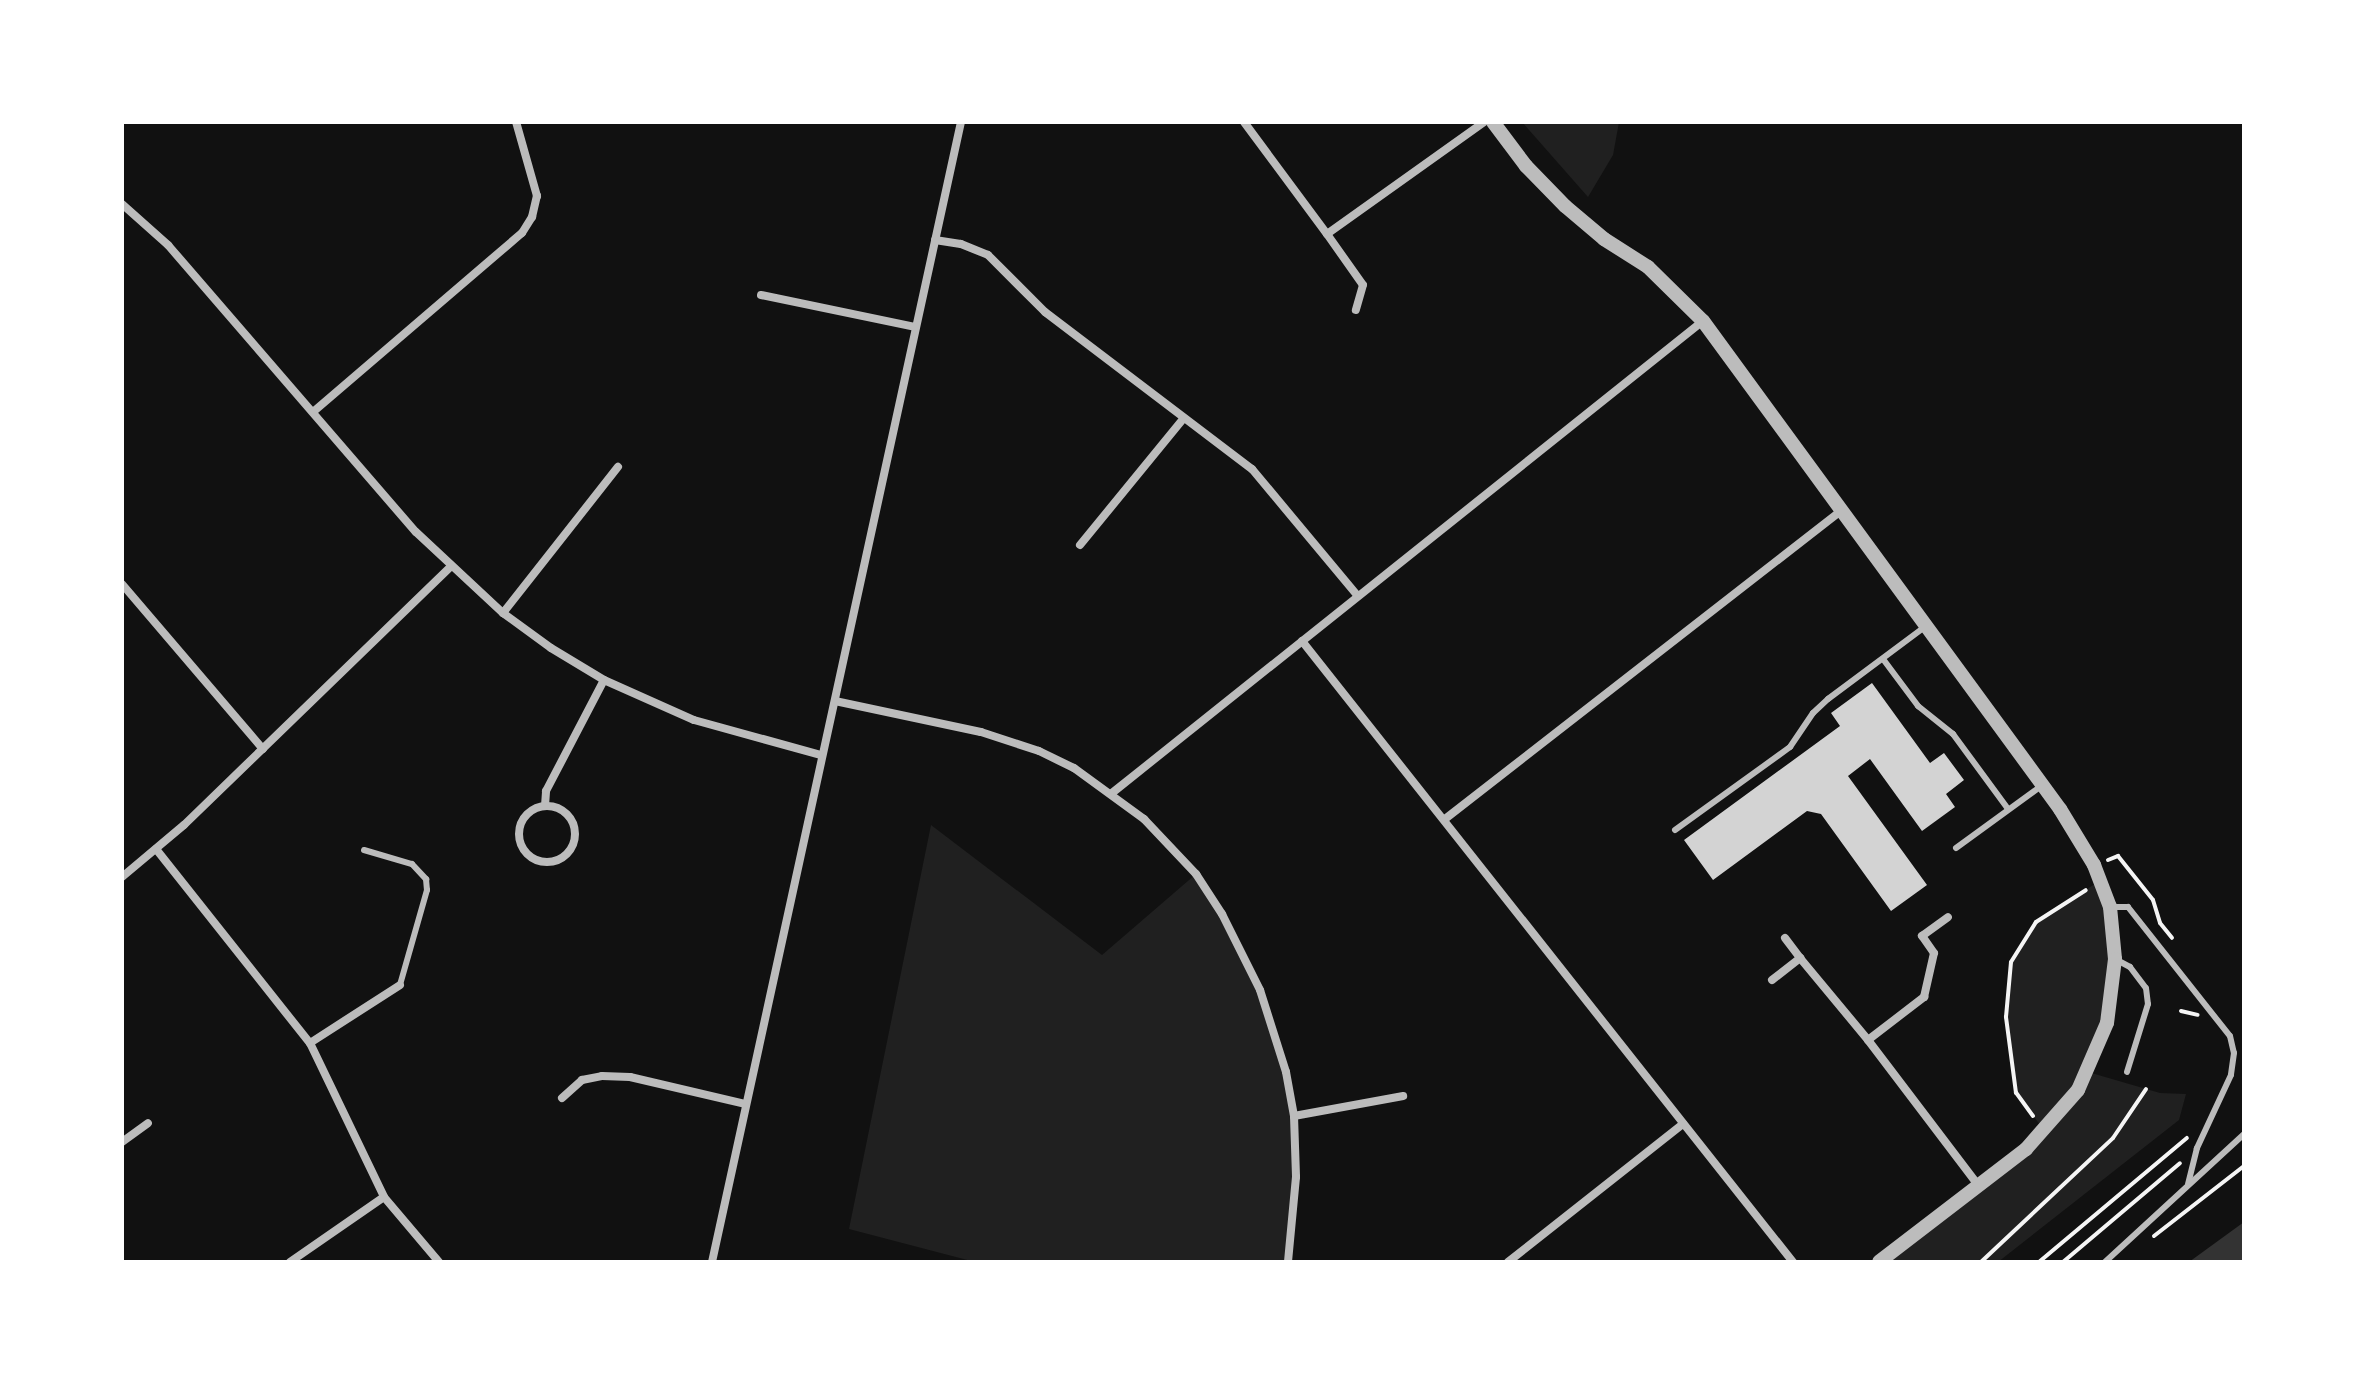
<!DOCTYPE html>
<html>
<head>
<meta charset="utf-8">
<style>
  body { margin:0 }
  #map { position:relative; width:2366px; height:1384px; overflow:hidden; background:#111; font-family:Manrope,sans-serif }
  div>[style] { position:absolute }
  [style*='--x'] { left:calc(var(--x)*1px); top:calc(var(--y)*1px); width:calc(var(--w)*1px); rotate:calc(var(--a)*1deg) }
  .green>* { inset:0; background:#202020 }
  .water>* { inset:0; background:#333 }
  .building>* { inset:0; background:#d3d3d3 }
  .path>* { height:4px; margin:-2px; padding:0 2px; transform-origin:2px; border-radius:2px; background:#f5f5f5 }
  .service>* { height:6px; margin:-3px; padding:0 3px; transform-origin:3px; border-radius:3px; background:#bcbcbc }
  .minor>* { height:8px; margin:-4px; padding:0 4px; transform-origin:4px; border-radius:4px; background:#bcbcbc }
  .minor>.ring { margin:-4px; padding:0; box-sizing:content-box; background:none; border:8px solid #bcbcbc; border-radius:50% }
  .tertiary>* { height:14px; margin:-7px; padding:0 7px; transform-origin:7px; border-radius:7px; background:#bcbcbc }
  span { translate:-50% -50%; white-space:nowrap; text-align:center; line-height:1.15; -webkit-text-stroke:7px #fff; paint-order:stroke }
  .frame { position:absolute; inset:0; border:124px solid #fff; pointer-events:none }
</style>
</head>
<body>
<div id="map">
  <div class="green">
    <i style="clip-path:polygon(1522px 122px,1619px 122px,1613px 155px,1588px 197px)"></i>
    <i style="clip-path:polygon(931px 825px,1102px 955px,1196px 874px,1242px 950px,1286px 1072px,1296px 1177px,1288px 1262px,975px 1262px,849px 1229px)"></i>
    <i style="clip-path:polygon(2101px 880px,2115px 959px,2088px 1072px,2160px 1093px,2186px 1094px,2179px 1120px,1998px 1262px,1879px 1262px,2044px 1130px,2016px 1093px,2006px 1017px,2011px 962px,2036px 922px)"></i>
  </div>
  <div class="water">
    <i style="clip-path:polygon(2244px 1222px,2244px 1262px,2189px 1262px)"></i>
  </div>
  <div class="building">
    <i style="clip-path:polygon(1872px 683px,1930px 763px,1944px 753px,1964px 780px,1946px 794px,1955px 807px,1922px 831px,1870px 759px,1848px 776px,1927px 885px,1891px 911px,1821px 814px,1807px 811px,1713px 880px,1684px 840px,1840px 726px,1831px 713px)"></i>
  </div>
  <div class="path">
    <i style="--x:2108;--y:860;--w:11;--a:-22"></i>
    <i style="--x:2118;--y:856;--w:56;--a:51.5"></i>
    <i style="--x:2153;--y:900;--w:24;--a:73"></i>
    <i style="--x:2160;--y:923;--w:19;--a:51"></i>
    <i style="--x:2181;--y:1011;--w:17;--a:13"></i>
    <i style="--x:2033;--y:1116;--w:29;--a:-126"></i>
    <i style="--x:2016;--y:1093;--w:77;--a:-97.5"></i>
    <i style="--x:2006;--y:1017;--w:55;--a:-84.8"></i>
    <i style="--x:2011;--y:962;--w:47;--a:-58"></i>
    <i style="--x:2036;--y:922;--w:59;--a:-32.6"></i>
    <i style="--x:2154;--y:1236;--w:114;--a:-37.9"></i>
    <i style="--x:1981;--y:1262;--w:181;--a:-43.2"></i>
    <i style="--x:2113;--y:1138;--w:59;--a:-56"></i>
    <i style="--x:2039;--y:1262;--w:193;--a:-40"></i>
    <i style="--x:2063;--y:1262;--w:153;--a:-40.2"></i>
  </div>
  <div class="service">
    <i style="--x:1883;--y:659;--w:59;--a:53.3"></i>
    <i style="--x:1918;--y:706;--w:45;--a:38.7"></i>
    <i style="--x:1953;--y:734;--w:93;--a:53.7"></i>
    <i style="--x:1675;--y:830;--w:142;--a:-35.8"></i>
    <i style="--x:1790;--y:747;--w:41;--a:-55.9"></i>
    <i style="--x:1813;--y:713;--w:21;--a:-43"></i>
    <i style="--x:1828;--y:699;--w:122;--a:-36.7"></i>
    <i style="--x:1956;--y:848;--w:104;--a:-36"></i>
    <i style="--x:364;--y:850;--w:50;--a:16.3"></i>
    <i style="--x:412;--y:864;--w:21;--a:47"></i>
    <i style="--x:426;--y:879;--w:11;--a:85"></i>
    <i style="--x:427;--y:890;--w:99;--a:105.9"></i>
    <i style="--x:2110;--y:907;--w:18;--a:0"></i>
    <i style="--x:2128;--y:907;--w:164;--a:51.7"></i>
    <i style="--x:2230;--y:1036;--w:17;--a:77"></i>
    <i style="--x:2234;--y:1053;--w:22;--a:98"></i>
    <i style="--x:2231;--y:1075;--w:81;--a:115"></i>
    <i style="--x:2197;--y:1148;--w:37;--a:104"></i>
    <i style="--x:2115;--y:959;--w:17;--a:28"></i>
    <i style="--x:2130;--y:967;--w:26;--a:53"></i>
    <i style="--x:2146;--y:988;--w:16;--a:83"></i>
    <i style="--x:2148;--y:1004;--w:71;--a:107.2"></i>
    <i style="--x:2105;--y:1262;--w:189;--a:-42.6"></i>
  </div>
  <div class="minor">
    <i style="--x:1244;--y:122;--w:139;--a:53.5"></i>
    <i style="--x:1327;--y:234;--w:193;--a:-35.5"></i>
    <i style="--x:122;--y:204;--w:62;--a:41.7"></i>
    <i style="--x:168;--y:245;--w:379;--a:49.2"></i>
    <i style="--x:416;--y:532;--w:119;--a:43"></i>
    <i style="--x:503;--y:613;--w:59;--a:36.1"></i>
    <i style="--x:551;--y:648;--w:62;--a:31.1"></i>
    <i style="--x:604;--y:680;--w:98;--a:24"></i>
    <i style="--x:694;--y:720;--w:132;--a:15.4"></i>
    <i style="--x:1327;--y:234;--w:62;--a:54.8"></i>
    <i style="--x:1363;--y:285;--w:26;--a:106"></i>
    <i style="--x:935;--y:240;--w:26;--a:9"></i>
    <i style="--x:961;--y:244;--w:29;--a:22"></i>
    <i style="--x:988;--y:255;--w:81;--a:45"></i>
    <i style="--x:1045;--y:312;--w:260;--a:37.2"></i>
    <i style="--x:1252;--y:469;--w:165;--a:50.2"></i>
    <i style="--x:761;--y:295;--w:157;--a:11.7"></i>
    <i style="--x:313;--y:412;--w:275;--a:-40.6"></i>
    <i style="--x:522;--y:233;--w:19;--a:-58"></i>
    <i style="--x:532;--y:217;--w:22;--a:-77"></i>
    <i style="--x:537;--y:196;--w:77;--a:-105.8"></i>
    <i style="--x:1080;--y:545;--w:164;--a:-50.7"></i>
    <i style="--x:122;--y:584;--w:217;--a:49.5"></i>
    <i style="--x:503;--y:613;--w:186;--a:-51.8"></i>
    <i style="--x:1302;--y:641;--w:792;--a:51.67"></i>
    <i style="--x:835;--y:701;--w:149;--a:12"></i>
    <i style="--x:981;--y:732;--w:61;--a:18.1"></i>
    <i style="--x:1039;--y:751;--w:39;--a:26"></i>
    <i style="--x:1074;--y:768;--w:87;--a:36.1"></i>
    <i style="--x:1144;--y:819;--w:76;--a:46.6"></i>
    <i style="--x:1196;--y:874;--w:48;--a:57"></i>
    <i style="--x:1222;--y:914;--w:85;--a:63.4"></i>
    <i style="--x:1260;--y:990;--w:86;--a:72.4"></i>
    <i style="--x:1286;--y:1072;--w:45;--a:79.7"></i>
    <i style="--x:1294;--y:1116;--w:61;--a:88.1"></i>
    <i style="--x:1296;--y:1177;--w:85;--a:95.4"></i>
    <i style="--x:1112;--y:793;--w:756;--a:-38.61"></i>
    <i style="--x:545;--y:806;--w:15;--a:-86"></i>
    <i style="--x:546;--y:791;--w:125;--a:-62.4"></i>
    <i class="ring" style="left:519px;top:806px;width:48px;height:48px"></i>
    <i style="--x:1445;--y:819;--w:503;--a:-37.89"></i>
    <i style="--x:156;--y:849;--w:248;--a:51.6"></i>
    <i style="--x:310;--y:1043;--w:171;--a:64.3"></i>
    <i style="--x:384;--y:1197;--w:85;--a:49.8"></i>
    <i style="--x:122;--y:877;--w:81;--a:-40"></i>
    <i style="--x:184;--y:825;--w:371;--a:-44.1"></i>
    <i style="--x:1785;--y:938;--w:25;--a:53"></i>
    <i style="--x:1772;--y:980;--w:36;--a:-38"></i>
    <i style="--x:1800;--y:958;--w:107;--a:50.3"></i>
    <i style="--x:1868;--y:1040;--w:182;--a:52.8"></i>
    <i style="--x:1868;--y:1040;--w:71;--a:-37.5"></i>
    <i style="--x:1924;--y:997;--w:45;--a:-77.2"></i>
    <i style="--x:1934;--y:953;--w:21;--a:-125"></i>
    <i style="--x:1922;--y:936;--w:32;--a:-36"></i>
    <i style="--x:310;--y:1043;--w:107;--a:-32.8"></i>
    <i style="--x:562;--y:1098;--w:27;--a:-42"></i>
    <i style="--x:582;--y:1080;--w:20;--a:-11"></i>
    <i style="--x:602;--y:1076;--w:28;--a:2"></i>
    <i style="--x:630;--y:1077;--w:118;--a:13.2"></i>
    <i style="--x:1294;--y:1116;--w:111;--a:-10.4"></i>
    <i style="--x:122;--y:1142;--w:32;--a:-36"></i>
    <i style="--x:290;--y:1262;--w:114;--a:-34.7"></i>
    <i style="--x:712;--y:1262;--w:1167;--a:-77.68"></i>
    <i style="--x:1508;--y:1262;--w:223;--a:-38.3"></i>
  </div>
  <div class="tertiary">
    <i style="--x:1493;--y:122;--w:55;--a:53.1"></i>
    <i style="--x:1526;--y:166;--w:56;--a:45.7"></i>
    <i style="--x:1565;--y:206;--w:51;--a:40.2"></i>
    <i style="--x:1604;--y:239;--w:52;--a:32.5"></i>
    <i style="--x:1648;--y:267;--w:77;--a:44.5"></i>
    <i style="--x:1703;--y:321;--w:605;--a:53.81"></i>
    <i style="--x:2060;--y:809;--w:66;--a:58.7"></i>
    <i style="--x:2094;--y:865;--w:45;--a:69.1"></i>
    <i style="--x:2110;--y:907;--w:52;--a:84.5"></i>
    <i style="--x:2115;--y:959;--w:64;--a:97.1"></i>
    <i style="--x:2107;--y:1023;--w:73;--a:113.4"></i>
    <i style="--x:2078;--y:1090;--w:79;--a:131.4"></i>
    <i style="--x:2026;--y:1149;--w:185;--a:142.5"></i>
  </div>
  <div class="frame"></div>
</div>
</body>
</html>
